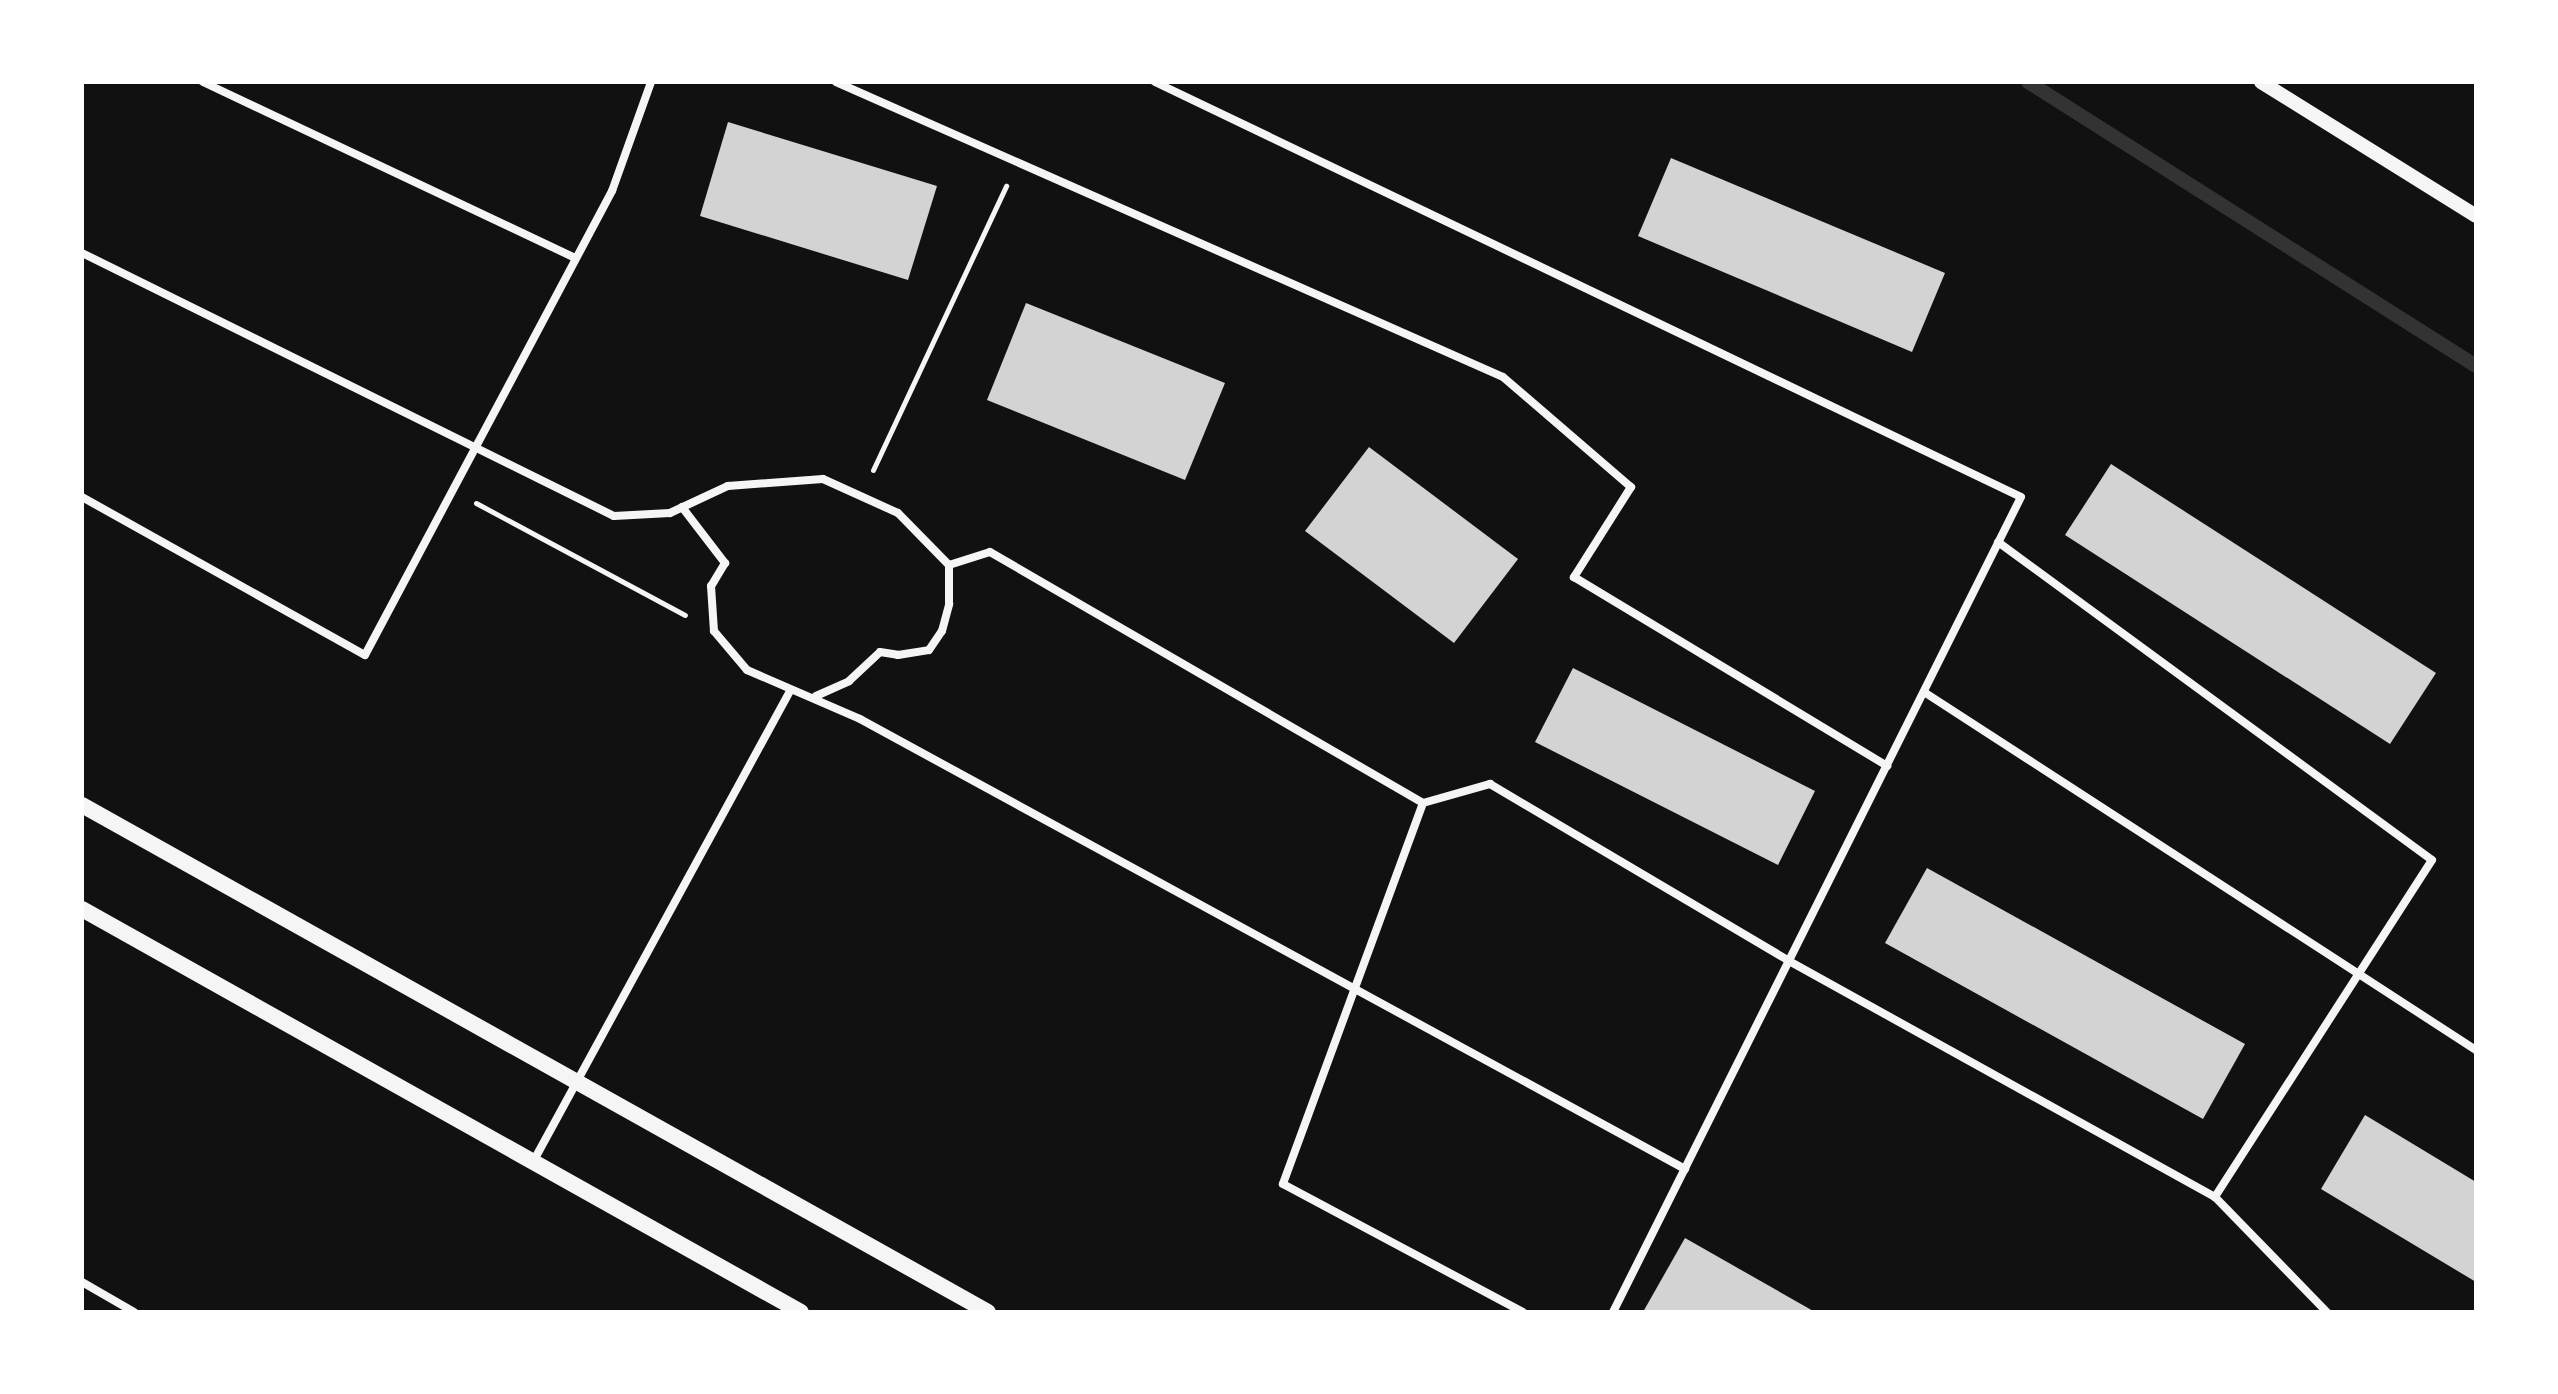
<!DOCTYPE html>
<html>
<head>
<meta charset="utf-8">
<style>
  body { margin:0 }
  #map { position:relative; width:2558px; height:1394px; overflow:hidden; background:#111; font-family:Rubik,sans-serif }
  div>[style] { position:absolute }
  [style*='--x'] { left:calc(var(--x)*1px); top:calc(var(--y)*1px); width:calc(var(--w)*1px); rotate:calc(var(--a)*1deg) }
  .stream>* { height:14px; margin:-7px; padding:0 7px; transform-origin:7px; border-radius:7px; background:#333 }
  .building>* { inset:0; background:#d3d3d3 }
  .path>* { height:5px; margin:-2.5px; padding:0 2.5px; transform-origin:2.5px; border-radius:2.5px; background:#f5f5f5 }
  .minor>* { height:8px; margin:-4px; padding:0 4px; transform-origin:4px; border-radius:4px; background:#f5f5f5 }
  .tertiary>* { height:14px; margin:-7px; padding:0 7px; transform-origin:7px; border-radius:7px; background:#f5f5f5 }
  .secondary>* { height:16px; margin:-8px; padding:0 8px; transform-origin:8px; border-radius:8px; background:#f5f5f5 }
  span { translate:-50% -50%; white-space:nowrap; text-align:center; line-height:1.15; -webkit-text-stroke:8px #fff; paint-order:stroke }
  .frame { position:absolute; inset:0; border:84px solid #fff; pointer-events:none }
</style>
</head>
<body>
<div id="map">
  <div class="stream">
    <i style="--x:2028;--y:82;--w:530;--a:32.37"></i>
  </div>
  <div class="building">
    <i style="clip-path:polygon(728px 122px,937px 186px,908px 280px,700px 216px)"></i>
    <i style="clip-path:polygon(1671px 158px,1945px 273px,1912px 352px,1638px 236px)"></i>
    <i style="clip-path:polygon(1026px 303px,1225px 383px,1185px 480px,987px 400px)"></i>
    <i style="clip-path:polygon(1369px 447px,1518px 559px,1454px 643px,1305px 531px)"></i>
    <i style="clip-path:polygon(2111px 464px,2436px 673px,2390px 744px,2065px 535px)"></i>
    <i style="clip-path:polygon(1573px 668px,1815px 791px,1778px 865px,1535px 742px)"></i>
    <i style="clip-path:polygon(1927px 868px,2245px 1044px,2203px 1119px,1885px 943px)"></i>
    <i style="clip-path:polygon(2365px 1115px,2476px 1182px,2476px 1282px,2321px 1189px)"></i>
    <i style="clip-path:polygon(1685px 1238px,1815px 1312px,1643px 1312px)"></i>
  </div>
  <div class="path">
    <i style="--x:873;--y:470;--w:314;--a:-64.9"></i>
    <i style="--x:476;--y:503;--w:237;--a:28.2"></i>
  </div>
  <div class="minor">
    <i style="--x:203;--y:82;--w:412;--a:25.3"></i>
    <i style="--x:836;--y:82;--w:729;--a:23.86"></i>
    <i style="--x:1503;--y:377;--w:169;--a:40.7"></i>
    <i style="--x:1631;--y:487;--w:107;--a:122.3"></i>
    <i style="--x:1574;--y:577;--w:366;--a:31.1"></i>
    <i style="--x:1155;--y:82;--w:960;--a:25.6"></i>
    <i style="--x:2021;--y:497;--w:911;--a:116.59"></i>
    <i style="--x:82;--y:253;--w:593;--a:26.31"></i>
    <i style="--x:614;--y:516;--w:56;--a:-3.1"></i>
    <i style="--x:670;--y:513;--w:64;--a:-25"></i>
    <i style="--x:728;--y:486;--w:95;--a:-4.2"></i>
    <i style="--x:823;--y:479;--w:82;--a:24.4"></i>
    <i style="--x:898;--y:513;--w:73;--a:45.6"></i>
    <i style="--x:949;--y:565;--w:43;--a:-17.6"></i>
    <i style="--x:990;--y:552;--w:500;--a:30.1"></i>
    <i style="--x:1423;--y:803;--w:406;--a:110.2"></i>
    <i style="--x:1283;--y:1184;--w:272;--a:28.1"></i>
    <i style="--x:82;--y:497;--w:324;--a:29.2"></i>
    <i style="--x:365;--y:655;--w:526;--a:-61.97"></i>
    <i style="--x:612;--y:191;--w:116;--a:-70.3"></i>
    <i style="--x:682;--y:507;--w:71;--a:52.5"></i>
    <i style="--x:725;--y:563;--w:27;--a:121"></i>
    <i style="--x:711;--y:586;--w:45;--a:86.2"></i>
    <i style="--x:714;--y:631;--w:51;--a:49.8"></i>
    <i style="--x:747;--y:670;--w:123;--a:23.4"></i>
    <i style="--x:860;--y:719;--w:940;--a:28.61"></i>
    <i style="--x:1998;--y:542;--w:538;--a:36.23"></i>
    <i style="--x:2432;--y:860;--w:401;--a:122.8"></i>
    <i style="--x:1924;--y:692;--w:658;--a:32.97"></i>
    <i style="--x:816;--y:696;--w:36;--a:-24"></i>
    <i style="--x:849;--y:681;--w:42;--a:-43.1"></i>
    <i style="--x:880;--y:652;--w:18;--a:9"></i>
    <i style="--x:898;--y:655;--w:31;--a:-9"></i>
    <i style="--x:929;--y:650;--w:23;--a:-56"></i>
    <i style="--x:942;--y:631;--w:28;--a:-75"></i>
    <i style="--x:949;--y:604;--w:39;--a:-90"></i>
    <i style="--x:1423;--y:803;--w:70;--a:-15.8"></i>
    <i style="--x:1490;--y:784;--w:347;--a:30.6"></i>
    <i style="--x:1789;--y:961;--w:487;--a:29"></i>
    <i style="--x:2215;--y:1197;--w:161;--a:45.8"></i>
    <i style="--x:533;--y:1162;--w:537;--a:-61.38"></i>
    <i style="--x:82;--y:1282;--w:60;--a:30"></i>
  </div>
  <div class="tertiary">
    <i style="--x:2261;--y:82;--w:253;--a:31.9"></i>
  </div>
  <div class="secondary">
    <i style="--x:82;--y:805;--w:1038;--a:29.23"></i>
    <i style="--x:82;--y:909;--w:824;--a:29.27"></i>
  </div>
  <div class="frame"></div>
</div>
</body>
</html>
